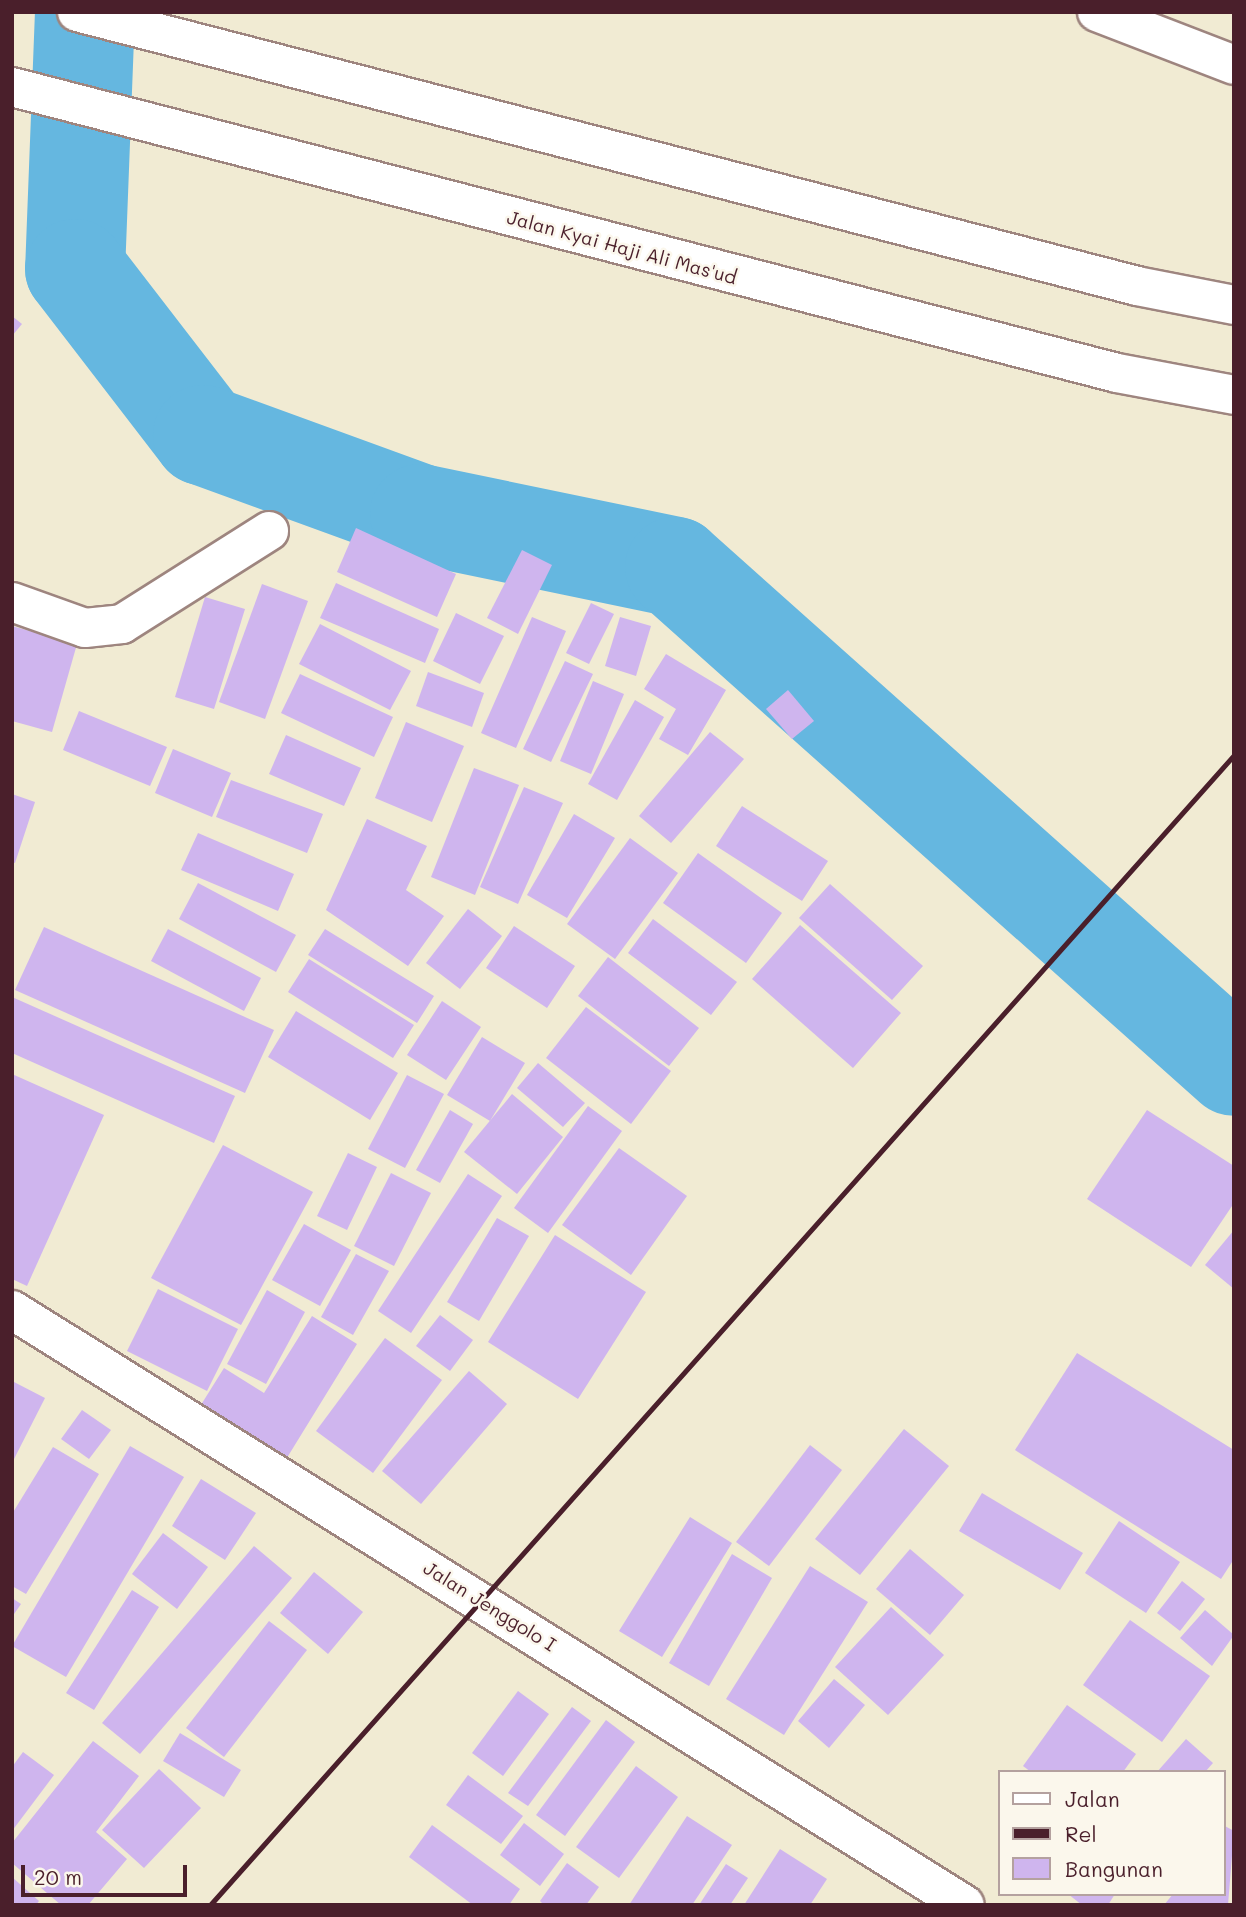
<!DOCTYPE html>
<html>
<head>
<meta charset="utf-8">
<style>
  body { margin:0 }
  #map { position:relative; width:1246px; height:1917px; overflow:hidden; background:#f1ebd3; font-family:Mali,sans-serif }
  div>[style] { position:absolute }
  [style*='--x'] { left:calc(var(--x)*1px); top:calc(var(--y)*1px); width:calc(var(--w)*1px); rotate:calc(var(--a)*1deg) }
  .river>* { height:100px; margin:-50px; padding:0 50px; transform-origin:50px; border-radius:50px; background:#65b7e0 }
  .building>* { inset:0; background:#cfb5ee }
  .roads { filter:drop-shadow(2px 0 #9e857f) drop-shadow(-2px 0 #9e857f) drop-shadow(0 2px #9e857f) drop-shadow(0 -2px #9e857f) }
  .minor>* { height:38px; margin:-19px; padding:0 19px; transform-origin:19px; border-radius:19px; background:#fff }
  .tertiary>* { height:38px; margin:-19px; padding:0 19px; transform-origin:19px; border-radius:19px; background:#fff }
  .rail>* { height:5px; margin:-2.5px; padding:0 2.5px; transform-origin:2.5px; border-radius:2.5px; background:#4a1f2b }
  span { translate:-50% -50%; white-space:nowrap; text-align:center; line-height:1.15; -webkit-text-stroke:5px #fbf7ec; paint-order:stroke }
  .street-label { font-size:19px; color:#4a1f2b }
  .frame { position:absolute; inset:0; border:14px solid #4a1f2b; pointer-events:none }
  .legend { position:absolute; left:998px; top:1770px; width:228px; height:126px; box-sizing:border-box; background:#fbf7ec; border:2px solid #b4a19f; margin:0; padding:9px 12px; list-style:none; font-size:21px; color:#4a1f2b }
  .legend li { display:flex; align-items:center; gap:14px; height:35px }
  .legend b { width:35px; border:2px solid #b4a19f }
  .scale { position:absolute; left:21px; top:1865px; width:166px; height:32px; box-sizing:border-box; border:4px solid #4a1f2b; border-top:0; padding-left:9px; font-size:21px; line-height:24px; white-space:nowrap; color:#4a1f2b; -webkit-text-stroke:5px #fbf7ec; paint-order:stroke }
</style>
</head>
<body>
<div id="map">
  <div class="river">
    <i style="--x:85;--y:12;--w:257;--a:92.2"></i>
    <i style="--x:75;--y:269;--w:210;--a:52.4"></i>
    <i style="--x:203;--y:435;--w:231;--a:20"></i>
    <i style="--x:420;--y:514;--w:260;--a:11.7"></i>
    <i style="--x:675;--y:567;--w:749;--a:41.75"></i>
  </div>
  <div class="building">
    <i style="clip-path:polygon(12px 316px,22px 324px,12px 336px)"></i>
    <i style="clip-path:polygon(356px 528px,456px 574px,437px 617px,337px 572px)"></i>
    <i style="clip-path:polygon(522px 550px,552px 565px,518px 634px,487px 618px)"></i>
    <i style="clip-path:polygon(336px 583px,439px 629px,425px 663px,320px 618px)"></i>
    <i style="clip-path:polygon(262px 584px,308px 601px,265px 719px,219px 702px)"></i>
    <i style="clip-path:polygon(205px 597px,245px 609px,214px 709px,175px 697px)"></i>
    <i style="clip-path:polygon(591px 603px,614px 614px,589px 664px,566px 653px)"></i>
    <i style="clip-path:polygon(456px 613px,504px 636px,480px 684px,433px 661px)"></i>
    <i style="clip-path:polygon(532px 617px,566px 631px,516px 748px,481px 733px)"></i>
    <i style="clip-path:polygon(620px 617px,651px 626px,636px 676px,605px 666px)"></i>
    <i style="clip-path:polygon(320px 624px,411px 671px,390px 710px,299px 664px)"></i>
    <i style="clip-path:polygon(12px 626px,77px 644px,52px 732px,12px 721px)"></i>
    <i style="clip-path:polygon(666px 654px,726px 690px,688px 755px,659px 739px,676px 709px,644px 689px)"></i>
    <i style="clip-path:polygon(565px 661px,593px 674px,551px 762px,523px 749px)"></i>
    <i style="clip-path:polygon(428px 672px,484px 693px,472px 727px,416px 706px)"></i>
    <i style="clip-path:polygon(300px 674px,393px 717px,374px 757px,281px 713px)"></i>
    <i style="clip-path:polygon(593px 681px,624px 694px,591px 774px,560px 761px)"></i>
    <i style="clip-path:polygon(788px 690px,814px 721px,792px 739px,766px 709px)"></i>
    <i style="clip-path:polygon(635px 700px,664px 717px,617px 800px,588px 784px)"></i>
    <i style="clip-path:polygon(79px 711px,167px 747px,150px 786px,63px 750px)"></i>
    <i style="clip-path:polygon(406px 722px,464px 746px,432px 822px,375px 798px)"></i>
    <i style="clip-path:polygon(710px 732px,744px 759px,671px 843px,639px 816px)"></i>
    <i style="clip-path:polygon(286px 735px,361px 768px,344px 806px,269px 774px)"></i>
    <i style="clip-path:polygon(173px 749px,231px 773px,212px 817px,155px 793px)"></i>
    <i style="clip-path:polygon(474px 768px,519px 785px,475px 895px,431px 877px)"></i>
    <i style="clip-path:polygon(231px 780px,323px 814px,307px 853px,216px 817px)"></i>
    <i style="clip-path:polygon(524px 787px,563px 803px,518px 904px,480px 887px)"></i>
    <i style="clip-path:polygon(12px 794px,35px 802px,15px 863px,12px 862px)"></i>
    <i style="clip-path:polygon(742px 806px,828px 861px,802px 901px,716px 846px)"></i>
    <i style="clip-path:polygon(574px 814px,615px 838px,567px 918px,527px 895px)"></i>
    <i style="clip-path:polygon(367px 819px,427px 846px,406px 890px,444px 916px,408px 966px,326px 910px)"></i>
    <i style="clip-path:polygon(198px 833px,294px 874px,278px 911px,181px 870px)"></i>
    <i style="clip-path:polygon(630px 838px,678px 873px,615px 959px,567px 924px)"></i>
    <i style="clip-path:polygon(698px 853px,782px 913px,746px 963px,663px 903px)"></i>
    <i style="clip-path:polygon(198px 883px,296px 935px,276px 972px,179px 919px)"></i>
    <i style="clip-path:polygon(830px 884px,923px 966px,892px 1000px,799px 918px)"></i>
    <i style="clip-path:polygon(468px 909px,502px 936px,460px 989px,426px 963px)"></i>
    <i style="clip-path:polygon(653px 919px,737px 982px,711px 1015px,628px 953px)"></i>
    <i style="clip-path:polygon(800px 925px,901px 1013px,853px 1068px,752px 979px)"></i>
    <i style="clip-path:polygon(514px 926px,575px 966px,547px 1008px,486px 968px)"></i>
    <i style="clip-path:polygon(44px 927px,274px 1030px,245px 1093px,15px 990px)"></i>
    <i style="clip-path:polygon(168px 929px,261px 978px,244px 1011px,151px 961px)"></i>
    <i style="clip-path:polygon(325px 929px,434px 996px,417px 1023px,308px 955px)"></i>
    <i style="clip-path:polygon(608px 957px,699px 1028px,669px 1066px,578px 996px)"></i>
    <i style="clip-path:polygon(309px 959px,414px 1025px,393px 1058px,288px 992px)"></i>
    <i style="clip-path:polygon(12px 997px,235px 1096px,214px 1143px,12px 1053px)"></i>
    <i style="clip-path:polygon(442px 1001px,481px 1027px,446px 1080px,407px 1055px)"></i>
    <i style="clip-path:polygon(586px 1007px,671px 1071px,631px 1124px,546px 1058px)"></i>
    <i style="clip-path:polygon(296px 1011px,398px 1073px,370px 1120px,268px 1057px)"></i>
    <i style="clip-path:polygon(482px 1037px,525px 1063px,490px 1121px,447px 1095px)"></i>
    <i style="clip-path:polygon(538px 1063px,585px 1103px,563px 1127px,517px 1088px)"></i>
    <i style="clip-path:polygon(12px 1074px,104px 1115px,27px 1286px,12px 1279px)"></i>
    <i style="clip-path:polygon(407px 1075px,444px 1094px,405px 1168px,368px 1149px)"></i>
    <i style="clip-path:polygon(512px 1094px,563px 1137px,517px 1194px,464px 1152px)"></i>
    <i style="clip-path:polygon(588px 1106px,622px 1131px,548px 1233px,514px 1208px)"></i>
    <i style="clip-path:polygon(450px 1110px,473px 1124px,440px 1183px,416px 1170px)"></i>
    <i style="clip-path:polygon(1147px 1110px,1234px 1166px,1234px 1203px,1191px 1267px,1087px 1199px)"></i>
    <i style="clip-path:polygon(223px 1145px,313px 1192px,241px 1325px,151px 1278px)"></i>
    <i style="clip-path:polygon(619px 1148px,687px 1196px,631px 1275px,562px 1225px)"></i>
    <i style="clip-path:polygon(348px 1153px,377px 1167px,347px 1230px,317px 1216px)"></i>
    <i style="clip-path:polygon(391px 1173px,431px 1193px,394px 1266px,354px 1246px)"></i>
    <i style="clip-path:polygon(468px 1174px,502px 1196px,411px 1333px,378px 1311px)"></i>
    <i style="clip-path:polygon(497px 1218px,529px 1236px,479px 1321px,447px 1302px)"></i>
    <i style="clip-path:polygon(304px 1224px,351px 1250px,320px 1306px,272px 1280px)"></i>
    <i style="clip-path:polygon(1234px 1230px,1234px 1289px,1205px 1265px)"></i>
    <i style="clip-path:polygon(555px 1235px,646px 1292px,578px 1399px,488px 1342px)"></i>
    <i style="clip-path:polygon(356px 1254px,389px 1271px,353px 1335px,321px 1317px)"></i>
    <i style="clip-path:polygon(158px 1289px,238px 1329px,207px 1391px,127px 1351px)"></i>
    <i style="clip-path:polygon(267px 1290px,305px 1312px,266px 1384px,227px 1364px)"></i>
    <i style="clip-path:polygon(440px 1315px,473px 1340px,450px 1371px,416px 1346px)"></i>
    <i style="clip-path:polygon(312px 1316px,357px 1344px,285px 1461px,199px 1408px,224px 1368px,264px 1393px)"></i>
    <i style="clip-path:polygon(385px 1338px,442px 1380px,373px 1473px,316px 1431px)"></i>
    <i style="clip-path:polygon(1077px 1353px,1234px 1450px,1234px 1559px,1221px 1579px,1015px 1450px)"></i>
    <i style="clip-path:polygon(469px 1371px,507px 1404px,421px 1504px,382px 1471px)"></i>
    <i style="clip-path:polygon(14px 1382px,45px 1398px,12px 1463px,12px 1386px)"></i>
    <i style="clip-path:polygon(82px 1410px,111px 1430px,89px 1459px,61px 1439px)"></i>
    <i style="clip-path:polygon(904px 1429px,949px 1466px,860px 1575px,815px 1539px)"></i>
    <i style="clip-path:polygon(810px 1445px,842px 1470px,769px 1566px,736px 1542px)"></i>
    <i style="clip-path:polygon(130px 1446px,184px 1477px,66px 1677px,12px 1646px)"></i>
    <i style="clip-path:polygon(53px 1447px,99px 1474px,26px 1594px,12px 1586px,12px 1514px)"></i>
    <i style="clip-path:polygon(201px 1479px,256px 1513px,225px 1560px,172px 1526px)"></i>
    <i style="clip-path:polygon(982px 1493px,1083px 1553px,1060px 1590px,959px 1531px)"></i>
    <i style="clip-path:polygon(690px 1517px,732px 1543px,662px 1657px,619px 1631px)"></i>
    <i style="clip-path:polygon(1119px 1521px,1180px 1562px,1146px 1613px,1085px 1573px)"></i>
    <i style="clip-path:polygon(163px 1533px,208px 1567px,177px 1609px,132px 1574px)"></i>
    <i style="clip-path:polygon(254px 1546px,292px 1578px,140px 1754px,102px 1723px)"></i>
    <i style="clip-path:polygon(910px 1549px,964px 1595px,930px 1635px,876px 1589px)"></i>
    <i style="clip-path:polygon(732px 1554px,772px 1578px,709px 1686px,669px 1663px)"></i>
    <i style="clip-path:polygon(810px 1566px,868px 1602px,784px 1735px,726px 1699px)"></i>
    <i style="clip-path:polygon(314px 1572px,363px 1612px,328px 1654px,280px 1613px)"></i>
    <i style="clip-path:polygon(1182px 1581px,1205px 1599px,1180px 1631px,1157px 1613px)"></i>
    <i style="clip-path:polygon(132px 1590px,159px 1607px,94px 1710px,66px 1693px)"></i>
    <i style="clip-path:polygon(12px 1598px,21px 1604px,12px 1617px)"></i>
    <i style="clip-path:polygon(891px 1607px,944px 1655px,888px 1715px,835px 1667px)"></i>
    <i style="clip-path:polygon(1205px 1610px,1234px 1635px,1212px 1666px,1180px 1638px)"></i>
    <i style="clip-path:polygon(1130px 1620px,1210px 1676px,1162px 1742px,1083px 1685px)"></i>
    <i style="clip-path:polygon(269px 1621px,307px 1650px,224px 1757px,186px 1728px)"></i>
    <i style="clip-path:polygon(834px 1679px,865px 1705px,829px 1748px,798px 1721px)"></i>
    <i style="clip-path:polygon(518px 1691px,549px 1714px,503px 1776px,472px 1753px)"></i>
    <i style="clip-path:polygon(1067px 1705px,1136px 1754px,1123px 1772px,1031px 1772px,1023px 1766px)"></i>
    <i style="clip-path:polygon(572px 1707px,591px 1721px,528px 1806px,508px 1793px)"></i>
    <i style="clip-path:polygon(606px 1720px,635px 1742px,565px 1836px,536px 1815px)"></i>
    <i style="clip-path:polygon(180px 1733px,241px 1770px,224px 1797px,163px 1761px)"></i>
    <i style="clip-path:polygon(1186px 1739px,1213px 1763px,1205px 1772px,1157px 1772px)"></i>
    <i style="clip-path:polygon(93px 1741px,139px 1776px,96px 1832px,127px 1859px,88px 1905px,61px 1905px,12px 1863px,12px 1843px)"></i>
    <i style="clip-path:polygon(23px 1752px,54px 1775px,12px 1831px,12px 1767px)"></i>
    <i style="clip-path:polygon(636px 1766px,678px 1797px,619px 1878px,576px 1847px)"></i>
    <i style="clip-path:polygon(159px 1769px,201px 1808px,144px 1868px,102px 1830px)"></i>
    <i style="clip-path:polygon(468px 1775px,523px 1816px,501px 1844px,446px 1805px)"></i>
    <i style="clip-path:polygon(687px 1816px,732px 1845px,692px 1905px,629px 1905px)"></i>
    <i style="clip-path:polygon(524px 1823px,564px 1854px,540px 1886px,500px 1855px)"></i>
    <i style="clip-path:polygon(432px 1825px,520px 1889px,509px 1905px,473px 1905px,409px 1857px)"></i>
    <i style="clip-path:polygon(1223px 1825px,1234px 1831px,1228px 1905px,1164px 1905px,1173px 1894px,1223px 1894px)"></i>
    <i style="clip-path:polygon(780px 1849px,827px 1879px,810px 1905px,744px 1905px)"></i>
    <i style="clip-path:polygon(567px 1863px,599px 1887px,586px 1905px,544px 1905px,540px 1901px)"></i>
    <i style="clip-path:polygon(726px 1864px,748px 1878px,730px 1905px,699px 1905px)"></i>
    <i style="clip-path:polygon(12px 1877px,39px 1901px,36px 1905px,12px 1905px)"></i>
    <i style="clip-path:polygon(1068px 1894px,1115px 1894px,1108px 1905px,1082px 1905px)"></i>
  </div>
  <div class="roads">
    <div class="minor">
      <i style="--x:1097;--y:12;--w:147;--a:21.1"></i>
      <i style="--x:12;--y:602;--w:77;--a:19.6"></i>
      <i style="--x:85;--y:628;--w:37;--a:-6"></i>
      <i style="--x:122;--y:624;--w:174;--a:-32.3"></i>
      <i style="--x:12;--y:1310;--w:1123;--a:31.98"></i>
    </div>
    <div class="tertiary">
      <i style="--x:77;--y:12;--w:1095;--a:14.49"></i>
      <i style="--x:1137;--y:286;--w:99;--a:11.1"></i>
      <i style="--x:12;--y:87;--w:1141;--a:14.51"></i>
      <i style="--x:1117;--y:373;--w:119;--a:10.6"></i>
    </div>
  </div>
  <div class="rail">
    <i style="--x:210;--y:1905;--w:1540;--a:-48.32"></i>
  </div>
  <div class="street-label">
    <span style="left:622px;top:247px;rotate:15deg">Jalan Kyai Haji Ali Mas'ud</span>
    <span style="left:490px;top:1606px;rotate:32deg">Jalan Jenggolo I</span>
  </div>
  <div class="frame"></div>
  <ul class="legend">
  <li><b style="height:9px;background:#fff"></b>Jalan</li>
  <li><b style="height:9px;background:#4a1f2b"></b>Rel</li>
  <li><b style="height:19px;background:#cfb5ee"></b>Bangunan</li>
  </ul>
  <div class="scale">20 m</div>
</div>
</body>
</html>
